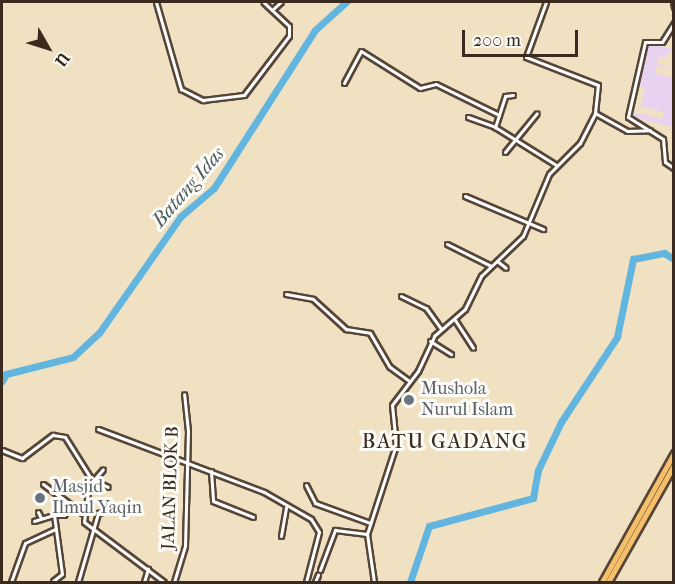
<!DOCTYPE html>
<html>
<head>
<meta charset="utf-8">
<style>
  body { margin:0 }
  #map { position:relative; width:675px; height:584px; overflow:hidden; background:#f0e1c3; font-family:"IM FELL French Canon",serif }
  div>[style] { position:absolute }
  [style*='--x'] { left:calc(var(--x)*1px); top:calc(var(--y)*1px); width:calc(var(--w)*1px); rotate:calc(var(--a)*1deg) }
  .built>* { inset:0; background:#e7d2ef }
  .river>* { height:7px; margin:-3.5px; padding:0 3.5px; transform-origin:3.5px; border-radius:3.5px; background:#62b5de }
  .roads { filter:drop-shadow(2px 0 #564537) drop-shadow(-2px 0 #564537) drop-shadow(0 2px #564537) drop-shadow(0 -2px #564537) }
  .street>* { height:3px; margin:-1.5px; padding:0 1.5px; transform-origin:1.5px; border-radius:1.5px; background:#fff }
  .highway>* { height:5px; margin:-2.5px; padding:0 2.5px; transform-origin:2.5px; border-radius:2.5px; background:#f6c06b }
  .dots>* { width:16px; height:16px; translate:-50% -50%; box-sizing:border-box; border:3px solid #fdfcf7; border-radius:50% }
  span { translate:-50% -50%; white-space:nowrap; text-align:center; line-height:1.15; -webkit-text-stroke:6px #fdfcf7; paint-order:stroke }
  .worship-label { font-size:18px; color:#5b616d }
  .left { translate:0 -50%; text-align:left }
  .street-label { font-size:18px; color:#3b2a1e }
  .water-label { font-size:20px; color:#495b61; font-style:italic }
  .quarter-label { font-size:21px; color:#3b2a1e; letter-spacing:1.5px }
  .frame { position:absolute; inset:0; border:3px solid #3b2a1e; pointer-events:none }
  .north { position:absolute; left:18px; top:18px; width:60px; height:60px; -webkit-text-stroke:4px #fdfcf7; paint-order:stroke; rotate:129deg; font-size:16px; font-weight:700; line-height:24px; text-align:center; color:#3b2a1e }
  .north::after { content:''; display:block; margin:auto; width:21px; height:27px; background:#3b2a1e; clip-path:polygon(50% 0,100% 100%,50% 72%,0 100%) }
  .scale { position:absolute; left:462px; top:30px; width:116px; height:27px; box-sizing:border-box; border:3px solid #3b2a1e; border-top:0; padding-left:8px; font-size:18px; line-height:21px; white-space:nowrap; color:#3b2a1e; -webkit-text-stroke:4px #fdfcf7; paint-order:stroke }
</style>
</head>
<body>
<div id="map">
  <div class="built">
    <i style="clip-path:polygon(evenodd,647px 42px,673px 49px,665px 57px,673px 60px,659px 56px,657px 63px,673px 70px,657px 66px,655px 73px,673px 78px,673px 127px,628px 116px,647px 42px,639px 86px,645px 88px,641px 107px,664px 112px,662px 119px,633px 112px,639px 86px)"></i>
  </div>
  <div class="river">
    <i style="--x:2;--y:381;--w:8;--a:-60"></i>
    <i style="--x:6;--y:374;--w:69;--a:-14.2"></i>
    <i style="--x:73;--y:357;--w:35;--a:-43"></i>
    <i style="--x:99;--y:333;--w:143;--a:-55"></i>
    <i style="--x:181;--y:216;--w:43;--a:-40.3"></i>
    <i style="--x:214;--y:188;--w:188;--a:-57.4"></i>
    <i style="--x:315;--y:30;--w:42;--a:-42.1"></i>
    <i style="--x:410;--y:582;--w:59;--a:-71.3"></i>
    <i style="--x:429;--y:526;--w:108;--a:-15.1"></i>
    <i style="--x:533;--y:498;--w:28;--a:-80"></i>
    <i style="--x:538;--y:470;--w:53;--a:-64.4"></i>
    <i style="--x:561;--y:422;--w:102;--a:-56.6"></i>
    <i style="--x:617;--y:337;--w:80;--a:-78.4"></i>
    <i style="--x:633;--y:259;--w:32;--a:-11"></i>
    <i style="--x:664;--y:253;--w:12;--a:31"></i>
  </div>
  <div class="roads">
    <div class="street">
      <i style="--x:156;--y:2;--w:91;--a:74"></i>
      <i style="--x:181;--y:89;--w:25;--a:27"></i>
      <i style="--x:203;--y:100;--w:41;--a:-7"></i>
      <i style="--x:244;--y:95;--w:74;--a:-52.7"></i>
      <i style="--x:289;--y:36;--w:10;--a:-90"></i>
      <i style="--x:289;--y:26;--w:35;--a:-137"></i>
      <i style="--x:673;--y:2;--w:5;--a:79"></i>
      <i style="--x:272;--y:10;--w:12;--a:-42"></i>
      <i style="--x:674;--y:23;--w:22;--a:122"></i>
      <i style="--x:662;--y:42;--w:17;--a:180"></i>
      <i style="--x:645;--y:42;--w:77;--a:102.8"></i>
      <i style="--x:628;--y:117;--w:41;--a:32.2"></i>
      <i style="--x:663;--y:139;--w:23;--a:85"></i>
      <i style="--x:665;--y:162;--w:11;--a:34"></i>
      <i style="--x:344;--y:83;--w:36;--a:-62"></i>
      <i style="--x:361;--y:51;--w:70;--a:32.1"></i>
      <i style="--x:420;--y:88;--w:16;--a:-14"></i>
      <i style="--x:436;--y:84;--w:70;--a:26.2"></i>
      <i style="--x:499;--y:115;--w:13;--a:108"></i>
      <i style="--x:495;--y:127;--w:72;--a:31.9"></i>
      <i style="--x:595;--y:113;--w:37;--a:29"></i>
      <i style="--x:627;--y:131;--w:23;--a:-2"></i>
      <i style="--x:499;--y:115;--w:20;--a:-72"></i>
      <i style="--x:505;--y:96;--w:8;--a:-7"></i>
      <i style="--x:468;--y:117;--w:29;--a:20"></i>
      <i style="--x:505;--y:152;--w:50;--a:-50.6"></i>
      <i style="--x:465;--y:196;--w:85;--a:22.9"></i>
      <i style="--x:447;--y:244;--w:49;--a:26.6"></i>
      <i style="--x:497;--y:261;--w:11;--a:38"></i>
      <i style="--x:286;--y:294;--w:27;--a:10"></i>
      <i style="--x:313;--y:299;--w:45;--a:42.3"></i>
      <i style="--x:346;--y:329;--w:24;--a:9"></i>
      <i style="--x:370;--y:333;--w:39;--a:60"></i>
      <i style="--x:390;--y:367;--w:24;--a:36"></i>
      <i style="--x:401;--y:296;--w:28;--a:26"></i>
      <i style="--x:426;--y:308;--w:26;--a:54"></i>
      <i style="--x:455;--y:320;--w:33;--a:57"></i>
      <i style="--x:430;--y:341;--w:25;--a:32"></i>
      <i style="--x:98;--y:429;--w:178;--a:20.8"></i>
      <i style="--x:264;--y:492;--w:54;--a:29.9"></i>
      <i style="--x:311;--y:519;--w:15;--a:58"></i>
      <i style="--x:319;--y:532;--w:52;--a:104.6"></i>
      <i style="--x:2;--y:450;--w:22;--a:22"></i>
      <i style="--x:22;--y:458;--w:39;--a:-37"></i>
      <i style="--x:53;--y:435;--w:12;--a:9"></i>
      <i style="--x:65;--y:437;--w:47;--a:58"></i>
      <i style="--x:90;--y:477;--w:45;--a:97.6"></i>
      <i style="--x:84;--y:522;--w:100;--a:36.9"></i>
      <i style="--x:211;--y:471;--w:30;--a:86"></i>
      <i style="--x:213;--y:501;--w:43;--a:21.8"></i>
      <i style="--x:95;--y:481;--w:14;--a:25"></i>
      <i style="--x:91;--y:483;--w:18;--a:-49"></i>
      <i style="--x:43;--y:484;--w:49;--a:36.6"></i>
      <i style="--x:306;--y:485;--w:20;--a:63"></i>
      <i style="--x:315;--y:503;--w:59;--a:20"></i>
      <i style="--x:38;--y:512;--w:7;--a:63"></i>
      <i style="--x:34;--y:521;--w:21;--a:-17"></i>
      <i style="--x:281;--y:536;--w:29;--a:-80"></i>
      <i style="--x:320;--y:570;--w:43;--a:-69.4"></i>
      <i style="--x:335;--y:530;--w:32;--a:7"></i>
      <i style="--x:53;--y:581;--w:11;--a:-38"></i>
      <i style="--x:62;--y:574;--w:60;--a:-97.7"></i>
      <i style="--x:54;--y:515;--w:10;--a:0"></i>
      <i style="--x:64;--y:515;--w:12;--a:-55"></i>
      <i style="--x:11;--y:582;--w:41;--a:-70.3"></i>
      <i style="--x:25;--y:543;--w:33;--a:-25"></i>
      <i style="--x:78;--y:582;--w:72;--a:-73.8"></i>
      <i style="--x:98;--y:513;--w:14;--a:-12"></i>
      <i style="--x:144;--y:582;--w:14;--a:-73"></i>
      <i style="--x:174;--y:582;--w:38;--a:-73"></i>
      <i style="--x:185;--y:546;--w:115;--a:-88.5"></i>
      <i style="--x:188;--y:431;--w:37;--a:-96"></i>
      <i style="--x:315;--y:582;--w:8;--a:-67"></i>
      <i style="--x:374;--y:582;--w:49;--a:-98.3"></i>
      <i style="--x:367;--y:534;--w:94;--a:-72"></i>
      <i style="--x:396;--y:445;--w:40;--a:-95.7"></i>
      <i style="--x:392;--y:405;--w:43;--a:-52.6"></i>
      <i style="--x:418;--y:371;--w:38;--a:-65"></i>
      <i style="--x:434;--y:336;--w:41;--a:-41.1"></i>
      <i style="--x:465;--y:309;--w:37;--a:-64"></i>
      <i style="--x:481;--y:276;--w:58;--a:-43.6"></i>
      <i style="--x:523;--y:236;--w:67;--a:-67.2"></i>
      <i style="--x:549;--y:174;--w:44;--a:-45"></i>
      <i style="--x:580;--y:143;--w:34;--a:-63"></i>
      <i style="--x:595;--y:113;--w:28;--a:-84"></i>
      <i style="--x:598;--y:85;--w:77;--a:-158.7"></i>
      <i style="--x:526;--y:57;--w:59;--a:-70"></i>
    </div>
    <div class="highway">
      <i style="--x:602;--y:582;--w:148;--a:-60.8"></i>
      <i style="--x:608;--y:582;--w:134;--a:-60.6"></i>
    </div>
  </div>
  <div class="dots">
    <i style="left:409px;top:400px;background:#6b7280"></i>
    <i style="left:40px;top:498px;background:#6b7280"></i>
  </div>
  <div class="worship-label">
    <span class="left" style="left:421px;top:400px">Mushola<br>Nurul Islam</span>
    <span class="left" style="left:52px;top:498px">Masjid<br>Ilmul Yaqin</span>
  </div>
  <div class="street-label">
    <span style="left:171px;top:488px;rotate:-88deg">JALAN BLOK B</span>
  </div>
  <div class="water-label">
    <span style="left:188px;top:187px;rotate:-49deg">Batang Idas</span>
  </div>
  <div class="quarter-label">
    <span style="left:445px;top:441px">BATU GADANG</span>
  </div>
  <div class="frame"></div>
  <div class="north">U</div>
  <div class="scale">200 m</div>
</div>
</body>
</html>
